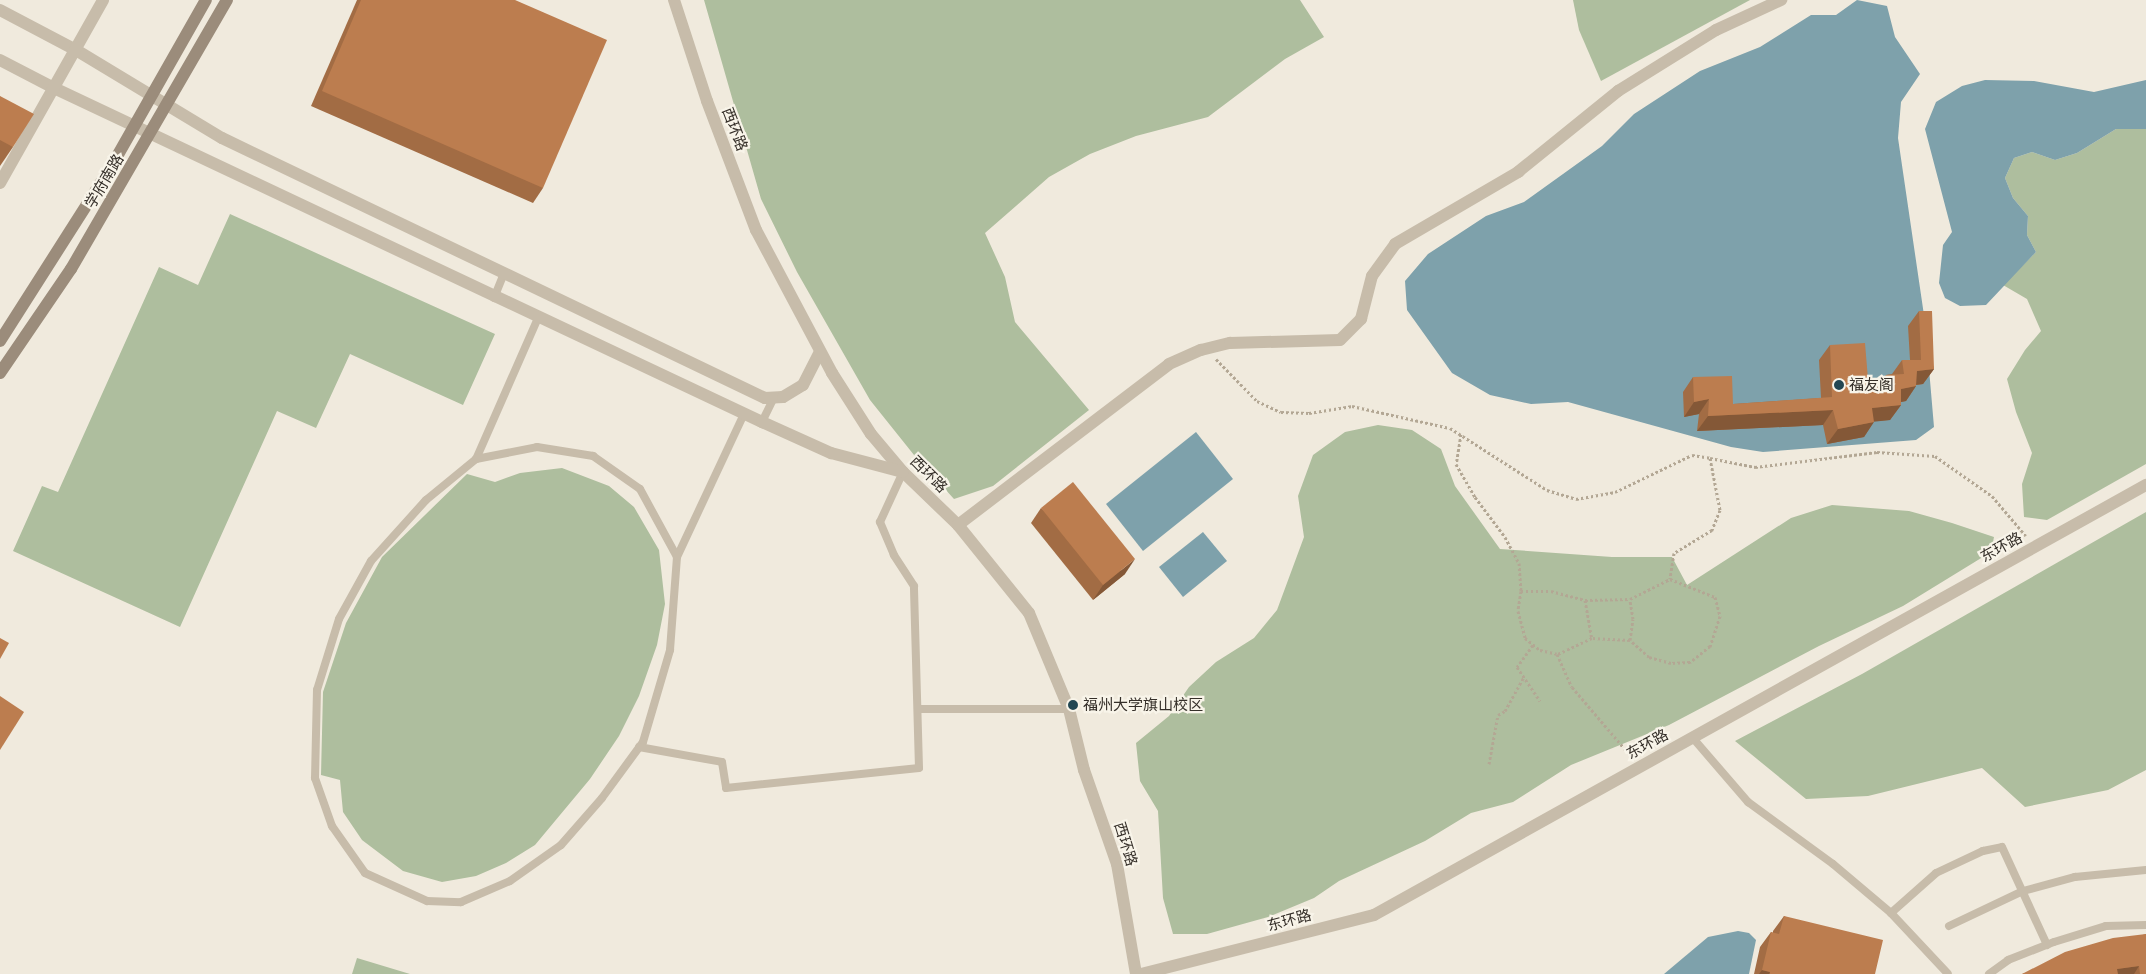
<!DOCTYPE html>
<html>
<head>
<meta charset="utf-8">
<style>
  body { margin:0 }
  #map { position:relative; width:2146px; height:974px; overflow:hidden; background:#f0eadd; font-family:Lato,"Noto Sans SC",sans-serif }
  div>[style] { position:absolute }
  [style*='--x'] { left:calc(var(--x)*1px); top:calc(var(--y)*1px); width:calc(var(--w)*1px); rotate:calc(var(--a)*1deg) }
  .green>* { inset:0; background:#aebe9e }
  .water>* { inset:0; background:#7ea1ab }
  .path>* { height:3px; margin-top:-1.5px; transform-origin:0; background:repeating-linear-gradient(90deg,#b3a794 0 2.5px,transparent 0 5px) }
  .service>* { height:8px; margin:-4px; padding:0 4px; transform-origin:4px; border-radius:4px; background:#c7bcaa }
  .minor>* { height:12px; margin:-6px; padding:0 6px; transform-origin:6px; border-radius:6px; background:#c7bcaa }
  .secondary>* { height:12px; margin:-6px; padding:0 6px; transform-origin:6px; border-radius:6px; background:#9b8c7b }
  .wall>* { inset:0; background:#a26c44 }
  .shaded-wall>* { inset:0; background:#845837 }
  .building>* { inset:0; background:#bc7d4f }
  .dots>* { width:14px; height:14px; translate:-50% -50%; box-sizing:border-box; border:2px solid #f8f4e9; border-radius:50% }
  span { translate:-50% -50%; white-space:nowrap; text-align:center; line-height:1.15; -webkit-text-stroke:4.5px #f8f4e9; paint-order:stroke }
  .street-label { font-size:15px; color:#352f29 }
  .poi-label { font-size:15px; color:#352f29 }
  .left { translate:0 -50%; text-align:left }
</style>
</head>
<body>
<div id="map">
  <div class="green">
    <i style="clip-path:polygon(704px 0,1300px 0,1324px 37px,1285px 59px,1208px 117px,1136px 136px,1090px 154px,1049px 177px,985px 233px,1005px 277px,1015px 322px,1089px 410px,993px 486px,954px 499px,914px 455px,870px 400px,797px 272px,761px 199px)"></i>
    <i style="clip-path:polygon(1573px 0,1750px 0,1601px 81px,1579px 30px)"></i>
    <i style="clip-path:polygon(2139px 127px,2146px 129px,2146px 464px,2047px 520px,2024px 517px,2022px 484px,2032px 453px,2016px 412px,2007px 379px,2025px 350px,2041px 331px,2027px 299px,2003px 285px,2036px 252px,2027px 235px,2028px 216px,2013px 198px,2005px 178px,2014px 158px,2032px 152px,2055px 160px,2077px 153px,2116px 129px)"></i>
    <i style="clip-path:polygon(230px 214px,495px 334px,463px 405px,350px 354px,316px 428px,277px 411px,180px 627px,13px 551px,42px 486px,58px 492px,159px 267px,198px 285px)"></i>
    <i style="clip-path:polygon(1378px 425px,1412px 430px,1441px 449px,1455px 486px,1500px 549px,1612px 557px,1672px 557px,1687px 585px,1791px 518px,1832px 505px,1909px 511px,1952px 523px,1994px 537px,1991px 552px,1903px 606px,1819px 646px,1669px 725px,1571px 765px,1513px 802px,1471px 813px,1425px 841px,1339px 881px,1314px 898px,1268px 917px,1207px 934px,1173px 934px,1163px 898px,1158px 811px,1140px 781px,1136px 743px,1169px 716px,1189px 687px,1216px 662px,1254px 638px,1277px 610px,1304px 537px,1298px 496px,1313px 455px,1345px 432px)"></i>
    <i style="clip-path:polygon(562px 468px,609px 486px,634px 507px,659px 550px,665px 604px,657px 645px,639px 696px,619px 736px,590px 779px,535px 845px,506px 863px,476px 876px,442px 882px,403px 871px,362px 840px,343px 812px,340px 780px,321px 775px,323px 692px,346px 623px,382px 557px,467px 474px,495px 482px,520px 473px)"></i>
    <i style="clip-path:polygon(2146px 512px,2146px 770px,2108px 790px,2025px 807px,1982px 768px,1868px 796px,1806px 799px,1735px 741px,1862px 674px)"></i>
    <i style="clip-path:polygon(357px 958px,410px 974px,352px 974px)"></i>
  </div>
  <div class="water">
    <i style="clip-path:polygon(1857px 0,1887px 6px,1895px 37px,1920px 74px,1901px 102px,1898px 138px,1925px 322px,1934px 427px,1916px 440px,1763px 452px,1731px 447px,1568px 402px,1531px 404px,1490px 395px,1452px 373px,1407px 310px,1405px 281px,1428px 254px,1486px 216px,1524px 202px,1602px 146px,1634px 114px,1700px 71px,1760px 47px,1811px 15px,1836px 15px)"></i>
    <i style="clip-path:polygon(1985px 80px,2034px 81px,2094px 92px,2146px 80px,2146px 129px,2116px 129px,2077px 153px,2055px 160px,2032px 152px,2014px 158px,2005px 178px,2013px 198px,2028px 216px,2027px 235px,2036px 252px,1986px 305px,1960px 306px,1945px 298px,1939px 283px,1943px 245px,1952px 232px,1925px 129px,1936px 102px,1962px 86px)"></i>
    <i style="clip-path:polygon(1196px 432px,1233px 479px,1143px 551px,1106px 504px)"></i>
    <i style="clip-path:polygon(1203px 532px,1227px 561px,1183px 597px,1159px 567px)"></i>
    <i style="clip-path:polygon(1738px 931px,1749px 933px,1756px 940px,1749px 974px,1664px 974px,1708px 937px)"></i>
  </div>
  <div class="path">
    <i style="--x:1216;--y:359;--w:59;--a:45.7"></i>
    <i style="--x:1257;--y:401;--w:26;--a:25"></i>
    <i style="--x:1281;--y:412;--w:28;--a:2"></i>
    <i style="--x:1309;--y:413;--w:44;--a:-9.2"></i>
    <i style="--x:1352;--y:406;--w:100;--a:12.7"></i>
    <i style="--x:1450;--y:428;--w:115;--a:32.6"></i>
    <i style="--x:1547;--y:490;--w:30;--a:17"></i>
    <i style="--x:1576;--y:499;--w:40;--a:-10"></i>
    <i style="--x:1615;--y:492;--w:85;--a:-25.7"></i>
    <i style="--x:1692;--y:455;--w:18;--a:9"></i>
    <i style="--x:1710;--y:458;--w:53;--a:79.1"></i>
    <i style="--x:1720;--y:510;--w:22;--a:112"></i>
    <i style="--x:1712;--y:530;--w:44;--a:148.8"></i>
    <i style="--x:1674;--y:553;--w:26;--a:99"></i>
    <i style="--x:1670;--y:579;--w:48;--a:21.8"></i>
    <i style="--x:1715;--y:597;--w:20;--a:75"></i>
    <i style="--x:1720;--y:616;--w:32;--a:108"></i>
    <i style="--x:1710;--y:646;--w:26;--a:141"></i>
    <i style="--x:1690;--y:662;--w:19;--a:177"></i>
    <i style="--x:1671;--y:663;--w:23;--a:-165"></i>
    <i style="--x:1649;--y:657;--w:25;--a:-138"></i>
    <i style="--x:1630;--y:640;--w:38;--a:-177"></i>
    <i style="--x:1592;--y:638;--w:38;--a:155"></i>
    <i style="--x:1557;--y:654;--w:36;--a:66"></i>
    <i style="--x:1572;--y:687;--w:91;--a:49.5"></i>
    <i style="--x:1461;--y:434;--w:30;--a:99"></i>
    <i style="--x:1456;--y:464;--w:38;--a:60"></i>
    <i style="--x:1475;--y:497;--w:50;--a:53.1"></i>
    <i style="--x:1505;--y:537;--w:30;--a:62"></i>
    <i style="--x:1519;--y:563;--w:28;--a:86"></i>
    <i style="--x:1521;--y:591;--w:30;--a:0"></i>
    <i style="--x:1551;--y:591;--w:35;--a:15"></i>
    <i style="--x:1585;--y:600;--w:45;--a:-1.3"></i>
    <i style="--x:1630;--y:599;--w:45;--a:-26.6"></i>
    <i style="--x:1710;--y:458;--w:46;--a:11.3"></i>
    <i style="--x:1755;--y:467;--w:123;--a:-7"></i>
    <i style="--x:1877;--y:452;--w:58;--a:3.9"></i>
    <i style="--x:1935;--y:456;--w:70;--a:35.1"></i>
    <i style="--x:1992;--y:496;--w:52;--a:49.6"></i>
    <i style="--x:1521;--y:591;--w:20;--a:99"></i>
    <i style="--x:1518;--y:611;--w:28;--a:75"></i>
    <i style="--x:1525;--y:638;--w:19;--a:39"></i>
    <i style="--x:1540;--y:650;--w:17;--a:13"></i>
    <i style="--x:1585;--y:600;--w:39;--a:80"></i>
    <i style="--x:1630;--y:640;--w:21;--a:-82"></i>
    <i style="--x:1633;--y:619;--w:20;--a:-99"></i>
    <i style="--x:1533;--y:645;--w:27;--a:126"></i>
    <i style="--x:1517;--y:667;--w:41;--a:55.9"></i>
    <i style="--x:1489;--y:764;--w:50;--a:-79.6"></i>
    <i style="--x:1498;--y:715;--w:8;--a:-30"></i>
    <i style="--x:1505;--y:711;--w:39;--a:-61"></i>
  </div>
  <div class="service">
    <i style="--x:494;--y:298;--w:27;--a:-68"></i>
    <i style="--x:538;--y:318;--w:154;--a:113.7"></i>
    <i style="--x:476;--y:459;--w:65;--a:140.6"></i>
    <i style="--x:426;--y:500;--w:82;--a:132"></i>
    <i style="--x:371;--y:561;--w:66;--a:118.9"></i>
    <i style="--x:339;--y:619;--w:74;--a:107.2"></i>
    <i style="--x:317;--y:690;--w:88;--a:91.3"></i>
    <i style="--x:315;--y:778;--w:51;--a:70.5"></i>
    <i style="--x:332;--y:826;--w:57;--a:54.9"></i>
    <i style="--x:365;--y:873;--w:68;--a:24.3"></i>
    <i style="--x:427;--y:901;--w:34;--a:2"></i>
    <i style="--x:461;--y:902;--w:53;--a:-23.2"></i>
    <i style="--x:510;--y:881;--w:62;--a:-35.2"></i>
    <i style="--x:561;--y:845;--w:62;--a:-48.9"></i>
    <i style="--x:602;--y:798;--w:69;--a:-53.8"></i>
    <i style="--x:643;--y:742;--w:96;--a:-73.6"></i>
    <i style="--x:670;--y:650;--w:93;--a:-85.7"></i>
    <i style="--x:677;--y:557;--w:158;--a:-64.9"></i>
    <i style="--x:762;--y:422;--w:28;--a:-64"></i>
    <i style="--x:476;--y:459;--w:62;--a:-11.1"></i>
    <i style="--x:537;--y:447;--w:57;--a:9.1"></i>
    <i style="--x:593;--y:456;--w:57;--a:35.1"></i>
    <i style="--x:640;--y:489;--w:77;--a:61.4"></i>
    <i style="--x:918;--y:709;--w:151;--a:0"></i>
    <i style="--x:1692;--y:737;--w:86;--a:49.3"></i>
    <i style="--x:1748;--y:802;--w:105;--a:36.1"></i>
    <i style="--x:1833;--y:864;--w:76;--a:40.2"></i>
    <i style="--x:1891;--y:913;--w:83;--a:46.9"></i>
    <i style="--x:639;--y:747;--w:84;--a:10.2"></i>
    <i style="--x:722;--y:762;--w:26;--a:81"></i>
    <i style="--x:726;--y:788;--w:194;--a:-5.9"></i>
    <i style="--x:919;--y:768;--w:182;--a:-91.6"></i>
    <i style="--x:914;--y:586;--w:37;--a:-123"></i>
    <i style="--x:894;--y:555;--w:36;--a:-113"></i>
    <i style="--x:880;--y:522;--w:55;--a:-65.3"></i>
    <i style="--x:1891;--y:913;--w:60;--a:-41.6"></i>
    <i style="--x:1936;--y:873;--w:52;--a:-25.1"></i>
    <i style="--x:1983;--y:851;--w:19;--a:-12"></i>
    <i style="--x:2002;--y:847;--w:108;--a:65.3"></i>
    <i style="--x:1949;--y:926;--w:82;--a:-25.3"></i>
    <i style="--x:2023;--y:891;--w:54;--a:-15.1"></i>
    <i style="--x:2075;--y:877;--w:71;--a:-5.6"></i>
    <i style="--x:1989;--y:974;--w:24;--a:-36"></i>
    <i style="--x:2008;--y:960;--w:49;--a:-21.4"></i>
    <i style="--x:2054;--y:942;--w:54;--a:-17.1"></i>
    <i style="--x:2106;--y:926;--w:40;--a:-1.4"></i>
  </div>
  <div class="minor">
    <i style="--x:674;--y:0;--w:106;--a:71.9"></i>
    <i style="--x:707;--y:101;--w:138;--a:69.2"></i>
    <i style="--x:756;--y:230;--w:162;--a:62"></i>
    <i style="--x:832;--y:373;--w:72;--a:57.4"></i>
    <i style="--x:871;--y:434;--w:50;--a:49.9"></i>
    <i style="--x:903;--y:472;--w:76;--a:43.9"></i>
    <i style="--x:958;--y:525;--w:113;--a:51.1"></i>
    <i style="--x:1029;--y:613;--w:104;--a:67.4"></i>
    <i style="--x:1069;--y:709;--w:63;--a:76.2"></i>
    <i style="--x:1084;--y:770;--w:100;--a:70.7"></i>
    <i style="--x:1117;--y:864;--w:112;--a:80.2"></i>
    <i style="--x:0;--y:10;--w:86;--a:27.8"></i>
    <i style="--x:76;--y:50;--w:170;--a:31.1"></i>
    <i style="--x:222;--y:138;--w:602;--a:25.59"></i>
    <i style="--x:765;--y:398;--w:18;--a:-3"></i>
    <i style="--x:783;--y:397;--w:23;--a:-31"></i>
    <i style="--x:803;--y:385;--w:37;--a:-63"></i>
    <i style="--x:0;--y:60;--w:61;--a:27.4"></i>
    <i style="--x:54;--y:88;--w:783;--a:25.26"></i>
    <i style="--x:762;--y:422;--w:76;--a:24.2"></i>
    <i style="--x:831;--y:453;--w:74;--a:14.8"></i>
    <i style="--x:0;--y:183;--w:210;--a:-60.6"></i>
    <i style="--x:958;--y:525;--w:265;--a:-37.3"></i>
    <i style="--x:1169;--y:364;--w:35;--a:-24"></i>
    <i style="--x:1201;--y:350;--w:30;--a:-14"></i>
    <i style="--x:1230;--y:343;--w:110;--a:-1.6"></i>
    <i style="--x:1340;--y:340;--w:30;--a:-45"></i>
    <i style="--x:1361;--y:319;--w:44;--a:-75.7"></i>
    <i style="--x:1372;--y:276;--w:39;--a:-54"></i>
    <i style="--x:1395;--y:244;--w:143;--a:-30.3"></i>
    <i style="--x:1518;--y:172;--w:129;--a:-39"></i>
    <i style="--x:1618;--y:91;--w:115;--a:-31.9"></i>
    <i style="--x:1716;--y:30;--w:72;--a:-24.8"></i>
    <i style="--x:1141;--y:974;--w:240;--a:-14.2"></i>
    <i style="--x:1374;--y:915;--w:884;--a:-29.12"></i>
  </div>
  <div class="secondary">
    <i style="--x:0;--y:341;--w:206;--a:-57.5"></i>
    <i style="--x:111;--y:167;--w:192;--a:-60.4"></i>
    <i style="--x:0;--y:373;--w:126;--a:-55.7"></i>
    <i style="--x:71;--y:269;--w:311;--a:-59.9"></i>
  </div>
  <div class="wall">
    <i style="clip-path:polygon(357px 0,515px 0,543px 188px,533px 203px,311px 106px)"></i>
    <i style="clip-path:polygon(0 96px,13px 147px,0 166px)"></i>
    <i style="clip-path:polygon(1919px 311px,1934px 369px,1923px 384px,1916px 385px,1916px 386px,1906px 401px,1901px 402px,1901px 405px,1890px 420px,1874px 421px,1864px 437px,1827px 444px,1823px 425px,1697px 431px,1699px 414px,1684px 417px,1683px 392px,1693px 377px,1733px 404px,1821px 398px,1819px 360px,1830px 345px,1869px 391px,1876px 391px,1875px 390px,1886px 375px,1892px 374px,1902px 360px,1910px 360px,1908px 326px)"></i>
    <i style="clip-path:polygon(1041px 508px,1125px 574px,1093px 600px,1031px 523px)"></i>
    <i style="clip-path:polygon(1784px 916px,1875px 974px,1754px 974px,1760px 947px,1771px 932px,1773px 933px,1773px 931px)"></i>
    <i style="clip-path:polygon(2146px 934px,2146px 974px,2022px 974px)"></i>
  </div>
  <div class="shaded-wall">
    <i style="clip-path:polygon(1934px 369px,1923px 384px,1906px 386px,1917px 371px)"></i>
    <i style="clip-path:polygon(1916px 386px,1906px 401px,1890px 404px,1901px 389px)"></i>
    <i style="clip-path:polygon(1709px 399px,1699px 414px,1684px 417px,1694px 402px)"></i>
    <i style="clip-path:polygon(1901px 405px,1890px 420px,1862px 423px,1872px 408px)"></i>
    <i style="clip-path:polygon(1833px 410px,1823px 425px,1697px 431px,1708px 416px)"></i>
    <i style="clip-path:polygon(1874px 422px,1864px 437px,1827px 444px,1838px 429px)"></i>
    <i style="clip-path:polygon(1135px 559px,1125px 574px,1093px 600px,1103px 585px)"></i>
    <i style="clip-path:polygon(2139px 966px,2134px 974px,2114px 974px,2117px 969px)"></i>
    <i style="clip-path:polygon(1762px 970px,1770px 972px,1769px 974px,1759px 974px)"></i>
  </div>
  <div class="building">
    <i style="clip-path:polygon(361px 0,515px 0,607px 40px,543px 188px,322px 91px)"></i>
    <i style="clip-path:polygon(0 96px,34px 114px,13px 147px,0 140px)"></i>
    <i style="clip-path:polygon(1919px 311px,1932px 311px,1934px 369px,1917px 371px,1916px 386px,1901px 389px,1901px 405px,1872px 408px,1874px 422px,1838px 429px,1833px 410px,1708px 416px,1709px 399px,1694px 402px,1693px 377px,1732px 376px,1733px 404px,1832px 397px,1830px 345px,1865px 343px,1869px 391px,1888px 390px,1886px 375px,1904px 374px,1902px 360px,1921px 360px)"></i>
    <i style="clip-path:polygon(1073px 482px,1135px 559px,1103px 585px,1041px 508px)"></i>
    <i style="clip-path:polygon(0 638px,9px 643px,0 659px)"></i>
    <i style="clip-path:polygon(0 696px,24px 712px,0 750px)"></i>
    <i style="clip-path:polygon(1784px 916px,1883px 940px,1875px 974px,1770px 974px,1770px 972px,1762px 970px,1771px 932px,1779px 934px)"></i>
    <i style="clip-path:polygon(2146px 934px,2146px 974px,2140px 974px,2139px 966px,2117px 969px,2118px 974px,2022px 974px,2065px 952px,2113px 938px)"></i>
  </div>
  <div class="dots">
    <i style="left:1839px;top:385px;background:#224753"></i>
    <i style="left:1073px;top:705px;background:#224753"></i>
  </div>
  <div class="street-label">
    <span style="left:735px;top:129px;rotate:69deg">西环路</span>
    <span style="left:104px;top:181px;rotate:-59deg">学府南路</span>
    <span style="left:929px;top:474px;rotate:45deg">西环路</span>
    <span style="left:2001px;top:547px;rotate:-29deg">东环路</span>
    <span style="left:1647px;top:744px;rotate:-29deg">东环路</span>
    <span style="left:1126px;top:844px;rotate:73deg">西环路</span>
    <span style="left:1289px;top:920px;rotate:-15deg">东环路</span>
  </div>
  <div class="poi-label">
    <span class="left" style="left:1849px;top:385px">福友阁</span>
    <span class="left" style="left:1083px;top:705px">福州大学旗山校区</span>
  </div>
</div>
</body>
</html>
